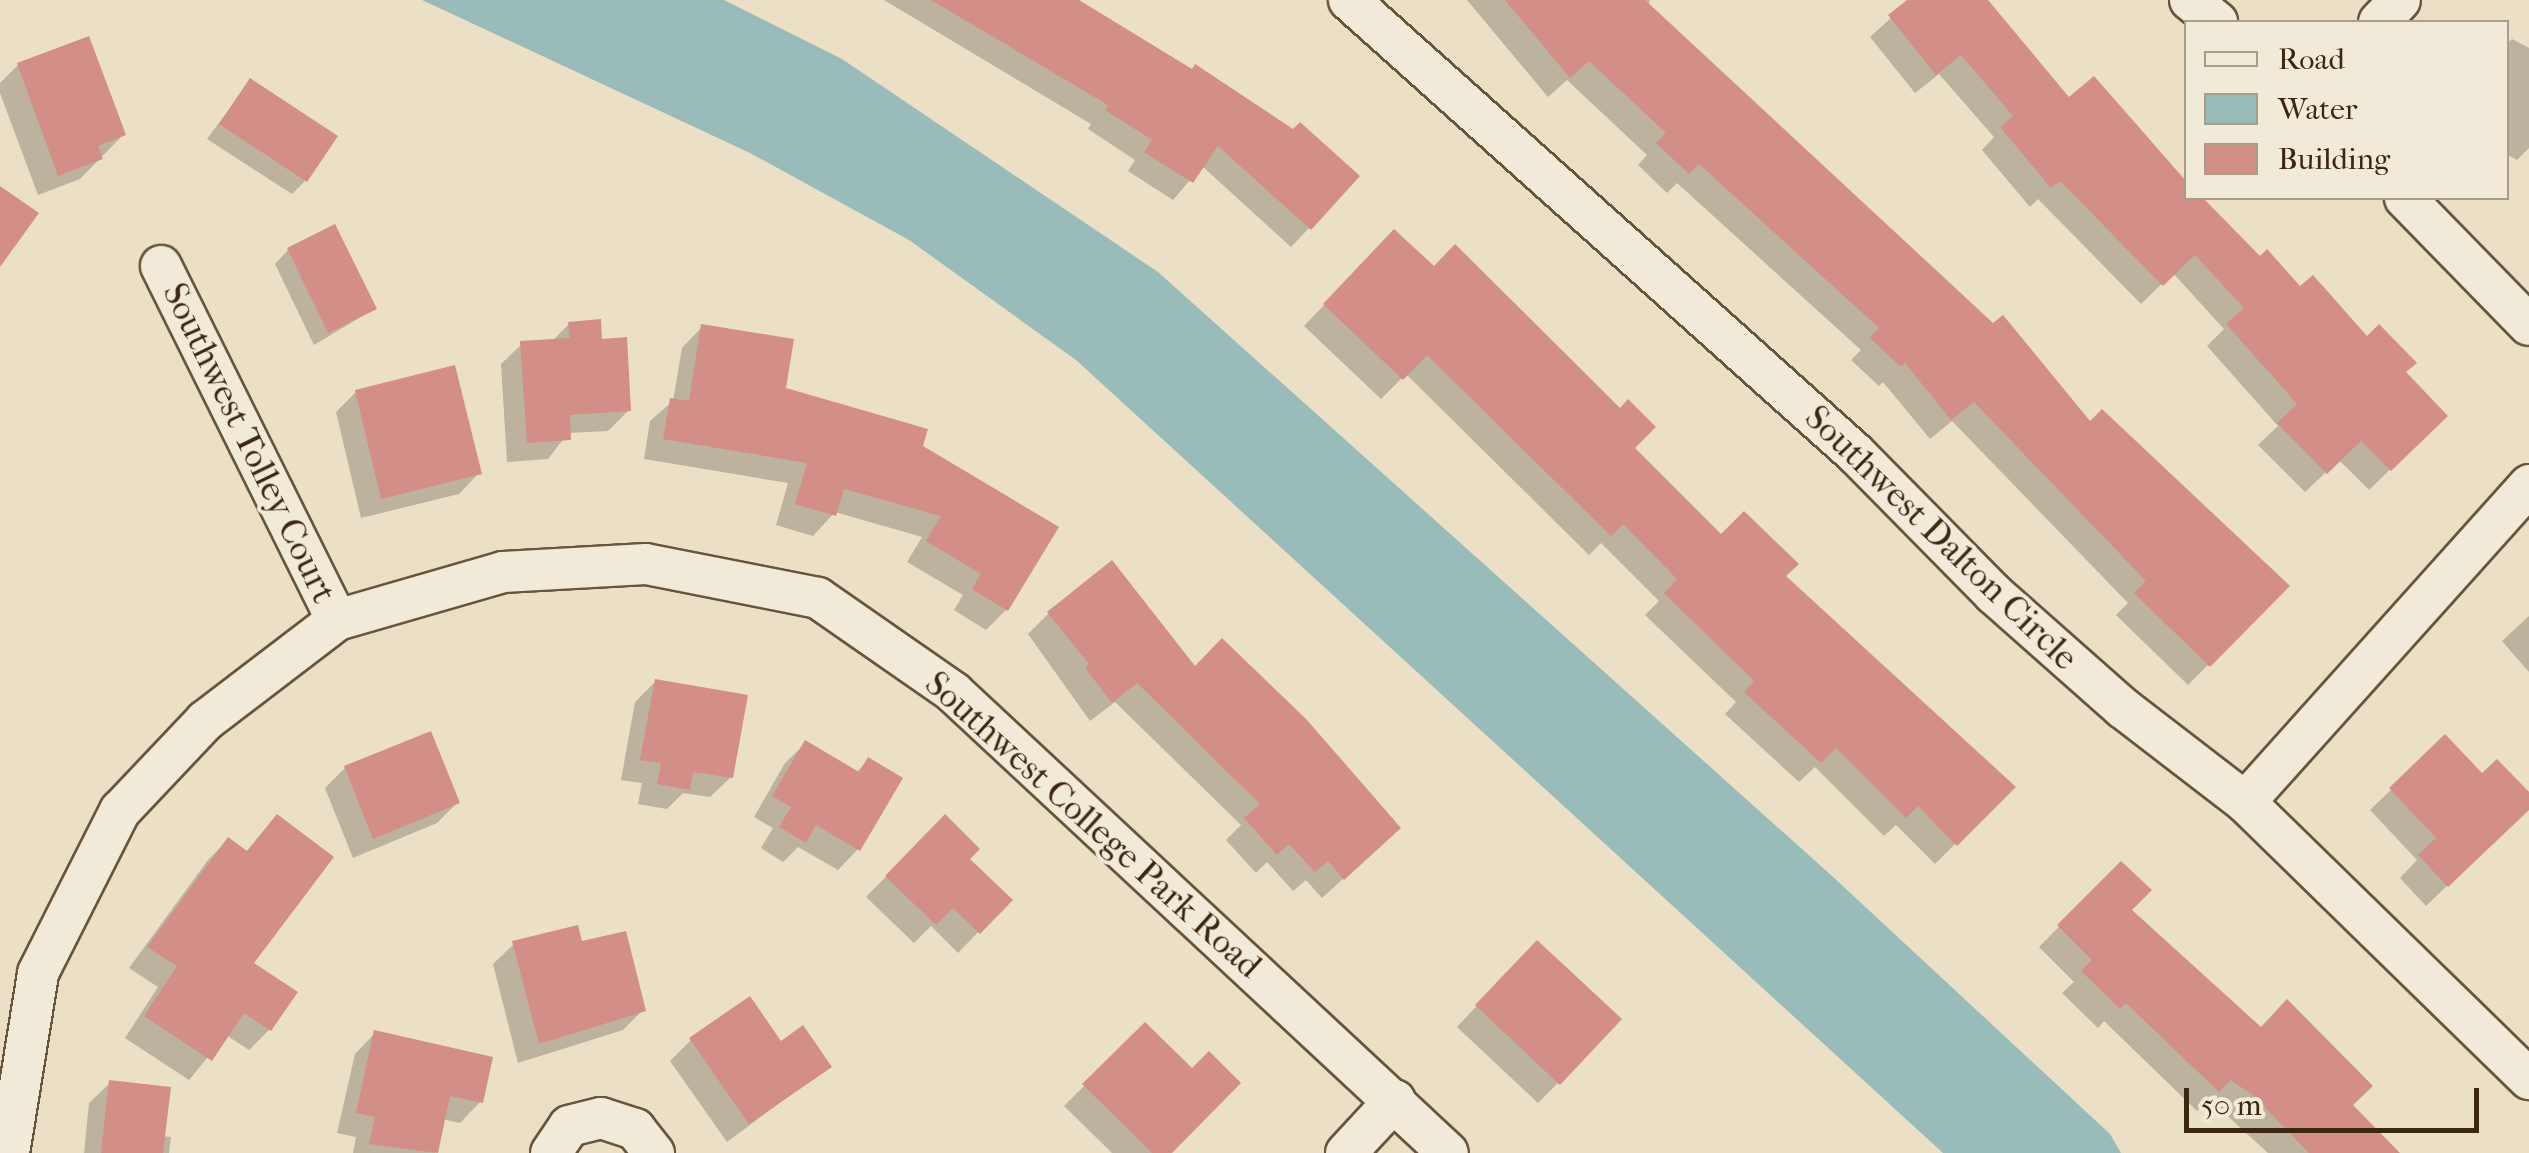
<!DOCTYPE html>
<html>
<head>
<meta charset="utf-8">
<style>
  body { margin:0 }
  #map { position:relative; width:2529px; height:1153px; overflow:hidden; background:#ebdfc5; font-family:"IM FELL French Canon",serif }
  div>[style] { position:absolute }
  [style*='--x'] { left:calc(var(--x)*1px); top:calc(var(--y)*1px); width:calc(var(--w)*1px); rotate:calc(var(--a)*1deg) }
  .water>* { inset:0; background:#99bcba }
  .shadow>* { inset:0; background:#0003 }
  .building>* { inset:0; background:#d38e87 }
  .roads { filter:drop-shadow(2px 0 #67553c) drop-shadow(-2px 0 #67553c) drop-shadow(0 2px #67553c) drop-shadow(0 -2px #67553c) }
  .minor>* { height:40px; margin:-20px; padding:0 20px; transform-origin:20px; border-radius:20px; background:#f2ead9 }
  span { translate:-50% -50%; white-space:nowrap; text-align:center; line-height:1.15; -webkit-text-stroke:8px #f2ead9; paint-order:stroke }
  .street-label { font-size:35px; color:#3b270f }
  .legend { position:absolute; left:2184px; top:20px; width:325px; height:180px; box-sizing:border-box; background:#f2ead9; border:2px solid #a99c88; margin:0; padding:12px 18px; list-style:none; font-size:30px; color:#3b270f }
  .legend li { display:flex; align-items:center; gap:20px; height:50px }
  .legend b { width:50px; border:2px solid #a99c88 }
  .scale { position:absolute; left:2184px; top:1088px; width:295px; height:45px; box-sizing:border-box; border:5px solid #3b270f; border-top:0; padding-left:12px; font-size:30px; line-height:35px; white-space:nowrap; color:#3b270f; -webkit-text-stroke:8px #f2ead9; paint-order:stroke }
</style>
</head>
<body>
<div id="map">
  <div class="water">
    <i style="clip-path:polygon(422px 0,724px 0,842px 59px,1158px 272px,1832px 876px,2110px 1134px,2121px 1153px,1943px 1153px,1076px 360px,909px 240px,750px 153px)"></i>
  </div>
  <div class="shadow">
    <i style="clip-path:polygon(884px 0,1074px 0,1309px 228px,1291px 247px,1202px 166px,1173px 200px,1128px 171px,1135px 160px,1088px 129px,1091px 124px)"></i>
    <i style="clip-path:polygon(1467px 0,1650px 0,1648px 6px,2090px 425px,2286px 586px,2188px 685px,2116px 615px,2128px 603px,1952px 421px,1930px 439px,1883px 382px,1879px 386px,1851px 360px,1861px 350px,1677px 183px,1667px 193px,1638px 165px,1647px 155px,1567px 80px,1548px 97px)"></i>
    <i style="clip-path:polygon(1911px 0,1985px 0,2069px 100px,2127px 125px,2186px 185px,2186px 198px,2199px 198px,2260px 259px,2367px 339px,2445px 416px,2369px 490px,2339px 460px,2305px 492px,2258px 445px,2278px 426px,2207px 346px,2224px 329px,2173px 273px,2141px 304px,2038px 199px,2030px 207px,1982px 150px,1994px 137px,1939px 74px,1915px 93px,1870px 37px)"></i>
    <i style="clip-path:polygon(2512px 39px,2529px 48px,2529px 148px,2517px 160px,2506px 154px,2506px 44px)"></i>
    <i style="clip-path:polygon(18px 65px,123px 135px,80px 179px,38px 195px,0 93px,0 83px)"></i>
    <i style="clip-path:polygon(250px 81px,305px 181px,292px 194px,207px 139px)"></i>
    <i style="clip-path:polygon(288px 250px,374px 309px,314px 345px,275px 264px)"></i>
    <i style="clip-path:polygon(1374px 253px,1631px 448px,1721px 538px,1783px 576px,2012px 787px,1935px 864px,1896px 825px,1884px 836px,1815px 767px,1799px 782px,1725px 714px,1736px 702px,1645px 615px,1659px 601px,1601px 543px,1589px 555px,1406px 374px,1381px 399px,1304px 326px)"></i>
    <i style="clip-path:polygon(569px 324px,600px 341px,629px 410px,608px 431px,568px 433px,548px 459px,507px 462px,501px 364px,522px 344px,551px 342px)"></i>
    <i style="clip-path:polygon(702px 327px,783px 390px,920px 447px,1007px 609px,986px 630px,954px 610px,963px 595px,907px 562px,922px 537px,835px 512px,813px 536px,776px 525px,788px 483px,644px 459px,650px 421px,673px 401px,682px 348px)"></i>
    <i style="clip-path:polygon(356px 392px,479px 473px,459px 494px,361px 518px,336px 412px)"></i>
    <i style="clip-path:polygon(1049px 613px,1194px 669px,1377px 848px,1322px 898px,1306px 880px,1293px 891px,1267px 862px,1256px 873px,1226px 840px,1241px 825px,1115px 702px,1090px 721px,1028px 634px)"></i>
    <i style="clip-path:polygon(2529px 616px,2529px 672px,2502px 641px)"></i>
    <i style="clip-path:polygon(656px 681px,731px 777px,710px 797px,683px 793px,667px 809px,638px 804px,642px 783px,621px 780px,635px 702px)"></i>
    <i style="clip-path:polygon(2445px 738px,2482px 776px,2529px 796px,2529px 807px,2426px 906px,2400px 878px,2417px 860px,2370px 810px)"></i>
    <i style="clip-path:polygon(806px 743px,856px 773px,868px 760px,858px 849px,838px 870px,798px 847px,783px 862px,761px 848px,773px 828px,754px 817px,785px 763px)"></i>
    <i style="clip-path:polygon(345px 768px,457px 803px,437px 823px,353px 858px,325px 788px)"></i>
    <i style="clip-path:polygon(277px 817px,250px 963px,269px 1030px,249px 1050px,226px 1035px,189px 1080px,125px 1038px,158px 987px,129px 968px,208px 860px,228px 840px,245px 853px)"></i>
    <i style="clip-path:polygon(945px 817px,967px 859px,1009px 900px,958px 953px,931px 926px,914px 943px,866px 897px)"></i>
    <i style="clip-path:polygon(2121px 864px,2128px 910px,2396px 1153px,2268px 1153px,2209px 1099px,2197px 1111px,2104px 1021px,2098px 1028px,2062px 993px,2074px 982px,2039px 947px)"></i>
    <i style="clip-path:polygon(514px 944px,580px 944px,643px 1010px,623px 1030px,518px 1063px,493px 964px)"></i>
    <i style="clip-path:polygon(1516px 964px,1558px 1083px,1538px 1103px,1457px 1027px)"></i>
    <i style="clip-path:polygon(1145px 1025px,1191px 1072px,1168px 1153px,1112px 1153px,1064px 1106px)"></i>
    <i style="clip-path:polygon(375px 1033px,480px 1102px,460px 1123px,442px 1119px,435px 1153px,353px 1153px,356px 1137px,337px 1133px,355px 1054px)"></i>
    <i style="clip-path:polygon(691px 1040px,780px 1044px,828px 1067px,727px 1142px,670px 1061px)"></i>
    <i style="clip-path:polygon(110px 1083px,162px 1136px,171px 1137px,169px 1153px,84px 1153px,89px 1103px)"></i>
  </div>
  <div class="building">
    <i style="clip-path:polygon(931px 0,1079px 0,1192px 69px,1195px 64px,1293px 129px,1300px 122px,1360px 176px,1311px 230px,1218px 146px,1193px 183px,1144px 152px,1152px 140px,1105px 110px,1108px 105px)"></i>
    <i style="clip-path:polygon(1505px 0,1645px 0,1993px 323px,2003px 315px,2090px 421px,2102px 409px,2290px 586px,2210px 667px,2134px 593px,2146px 581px,1974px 402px,1951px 420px,1905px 363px,1901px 367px,1870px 338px,1879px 328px,1699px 164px,1689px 174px,1656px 143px,1666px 133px,1589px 61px,1570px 78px)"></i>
    <i style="clip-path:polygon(1907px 0,1988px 0,2069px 97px,2094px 76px,2186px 181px,2186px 198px,2203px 198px,2260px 256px,2267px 249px,2300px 286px,2313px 275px,2367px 336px,2379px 324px,2417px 363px,2406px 372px,2448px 416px,2391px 471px,2361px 441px,2327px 474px,2277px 423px,2297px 404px,2226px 324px,2244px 308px,2195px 255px,2163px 286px,2060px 181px,2051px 188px,2000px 127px,2013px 116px,1961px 55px,1936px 75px,1888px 15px)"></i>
    <i style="clip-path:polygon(89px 36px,126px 135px,98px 146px,103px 159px,58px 176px,17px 63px)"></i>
    <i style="clip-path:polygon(250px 78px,338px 136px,307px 182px,219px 124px)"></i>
    <i style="clip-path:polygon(0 186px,39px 213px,0 267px)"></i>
    <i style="clip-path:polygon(335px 224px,377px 309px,328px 333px,287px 248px)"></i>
    <i style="clip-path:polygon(1394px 229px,1434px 266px,1455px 244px,1620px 408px,1628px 399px,1656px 427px,1635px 448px,1721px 534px,1744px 511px,1799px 564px,1786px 576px,2016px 787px,1957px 846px,1918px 806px,1906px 818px,1836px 748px,1821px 763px,1744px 692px,1754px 681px,1664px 593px,1677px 579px,1623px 524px,1611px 536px,1427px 355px,1403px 380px,1323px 304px)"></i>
    <i style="clip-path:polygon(601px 319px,602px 339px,627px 337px,631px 411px,570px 415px,571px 440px,527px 443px,520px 341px,570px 338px,568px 322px)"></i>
    <i style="clip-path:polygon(701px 324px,794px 339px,786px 388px,928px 429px,923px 446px,1059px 527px,1008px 611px,972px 589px,981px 574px,926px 541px,941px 516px,844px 489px,836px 516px,795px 504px,807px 463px,663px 439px,670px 398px,689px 401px)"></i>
    <i style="clip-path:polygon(455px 365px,482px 474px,381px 499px,355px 390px)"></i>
    <i style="clip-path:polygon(1112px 560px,1195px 666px,1222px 638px,1307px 720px,1401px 828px,1344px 880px,1328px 861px,1315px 872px,1289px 844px,1277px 855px,1244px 818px,1260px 804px,1137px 683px,1112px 703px,1085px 668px,1089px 664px,1047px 612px)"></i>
    <i style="clip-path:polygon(655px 679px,748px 695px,733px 778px,693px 772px,690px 790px,657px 784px,661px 763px,640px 760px)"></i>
    <i style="clip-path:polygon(431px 731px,460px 803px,373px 839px,344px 766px)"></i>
    <i style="clip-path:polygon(2445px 734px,2482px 773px,2497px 759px,2529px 792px,2529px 810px,2448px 887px,2418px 855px,2436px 838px,2389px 788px)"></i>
    <i style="clip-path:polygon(805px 740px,859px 772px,868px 757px,903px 778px,860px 851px,816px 825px,806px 843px,779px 827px,791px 807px,772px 796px)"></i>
    <i style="clip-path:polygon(277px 814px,334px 857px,254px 963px,298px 992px,271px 1031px,244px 1013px,212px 1061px,144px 1016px,177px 966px,147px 947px,228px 837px,247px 851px)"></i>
    <i style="clip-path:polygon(945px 814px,980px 849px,970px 859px,1013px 900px,980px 934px,953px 908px,936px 925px,885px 876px)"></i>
    <i style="clip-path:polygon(2121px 861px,2152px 890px,2132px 910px,2261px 1027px,2287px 999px,2373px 1086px,2353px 1105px,2400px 1153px,2309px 1153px,2254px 1096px,2231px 1080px,2219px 1092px,2126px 1003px,2120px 1009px,2081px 971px,2092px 960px,2057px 925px)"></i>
    <i style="clip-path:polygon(578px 925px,582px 941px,626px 931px,646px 1011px,539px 1044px,512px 941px)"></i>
    <i style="clip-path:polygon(1537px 940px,1622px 1019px,1560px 1085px,1475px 1005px)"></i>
    <i style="clip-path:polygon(750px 996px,781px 1041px,803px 1025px,832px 1067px,749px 1124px,689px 1038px)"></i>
    <i style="clip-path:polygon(1145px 1022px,1192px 1068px,1209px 1051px,1241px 1083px,1172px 1153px,1152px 1153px,1082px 1084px)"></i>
    <i style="clip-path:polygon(374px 1030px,493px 1057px,483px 1103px,450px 1096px,438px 1153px,369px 1144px,375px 1117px,356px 1113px)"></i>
    <i style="clip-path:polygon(109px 1080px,171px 1087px,163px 1153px,101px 1153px)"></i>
  </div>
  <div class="roads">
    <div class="minor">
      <i style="--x:1349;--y:0;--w:679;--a:41.84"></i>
      <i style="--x:1855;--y:453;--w:198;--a:45.4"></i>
      <i style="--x:1994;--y:594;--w:172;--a:41.5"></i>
      <i style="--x:2123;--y:708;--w:154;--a:37.6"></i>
      <i style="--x:2245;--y:802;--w:397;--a:44.3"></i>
      <i style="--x:2190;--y:0;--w:35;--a:39"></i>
      <i style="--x:2379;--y:22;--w:30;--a:-46"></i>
      <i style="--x:2405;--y:198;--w:177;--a:45.7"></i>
      <i style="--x:161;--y:266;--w:395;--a:63.6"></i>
      <i style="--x:2245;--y:802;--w:426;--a:-48.1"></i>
      <i style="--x:9;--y:1153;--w:182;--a:-80.8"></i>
      <i style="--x:38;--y:973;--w:182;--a:-63.2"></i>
      <i style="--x:120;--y:811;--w:124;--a:-46.6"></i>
      <i style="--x:205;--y:721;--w:166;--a:-37.4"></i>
      <i style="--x:337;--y:620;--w:173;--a:-16.1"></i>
      <i style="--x:503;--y:572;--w:143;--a:-3.2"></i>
      <i style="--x:646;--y:564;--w:175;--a:11.2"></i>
      <i style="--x:818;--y:598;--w:165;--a:34.8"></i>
      <i style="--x:953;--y:692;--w:676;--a:42.96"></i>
      <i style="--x:551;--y:1153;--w:32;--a:-56"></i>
      <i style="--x:569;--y:1126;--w:33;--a:-14"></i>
      <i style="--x:601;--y:1118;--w:36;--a:18"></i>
      <i style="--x:635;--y:1129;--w:31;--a:52"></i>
      <i style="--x:1346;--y:1153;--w:72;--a:-47.2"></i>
    </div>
  </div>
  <div class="street-label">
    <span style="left:249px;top:443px;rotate:64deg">Southwest Tolley Court</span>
    <span style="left:1941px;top:538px;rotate:44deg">Southwest Dalton Circle</span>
    <span style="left:1093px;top:825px;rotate:42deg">Southwest College Park Road</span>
  </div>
  <ul class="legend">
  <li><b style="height:12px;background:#f2ead9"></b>Road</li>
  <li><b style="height:28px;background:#99bcba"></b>Water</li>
  <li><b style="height:28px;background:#d38e87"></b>Building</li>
  </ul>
  <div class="scale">50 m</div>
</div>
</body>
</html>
